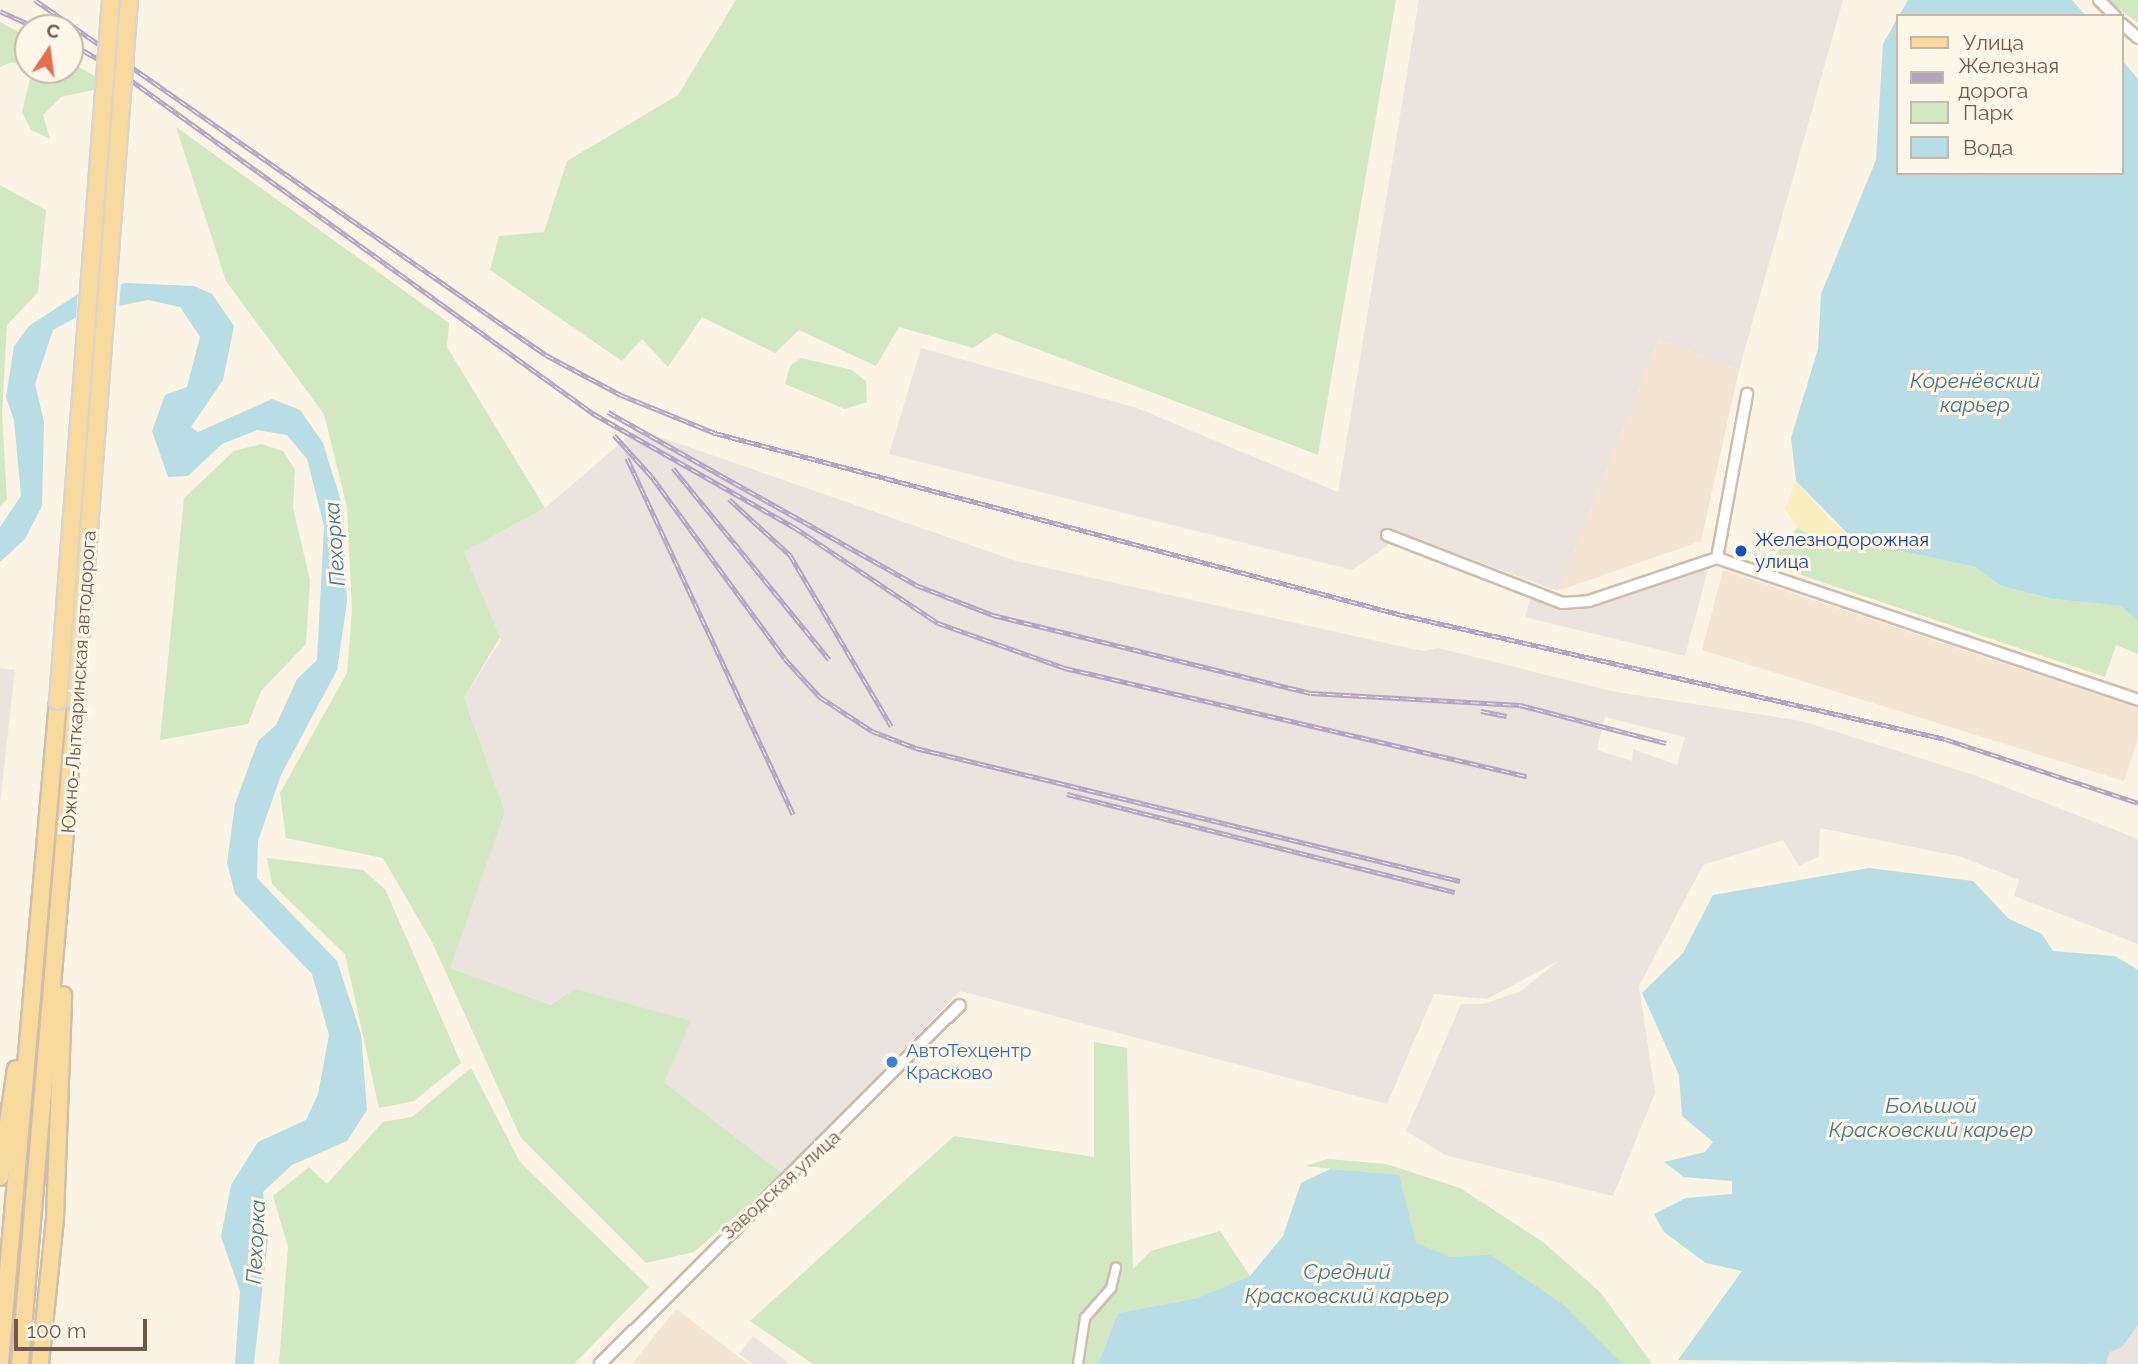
<!DOCTYPE html>
<html>
<head>
<meta charset="utf-8">
<style>
  body { margin:0 }
  #map { position:relative; width:2138px; height:1364px; overflow:hidden; background:#fbf3e3; font-family:Raleway,sans-serif }
  div>[style] { position:absolute }
  [style*='--x'] { left:calc(var(--x)*1px); top:calc(var(--y)*1px); width:calc(var(--w)*1px); rotate:calc(var(--a)*1deg) }
  .residential>* { inset:0; background:#f3e5d2 }
  .industrial>* { inset:0; background:#ebe4de }
  .green>* { inset:0; background:#d1e8c2 }
  .sand>* { inset:0; background:#faeebf }
  .water>* { inset:0; background:#b9dde4 }
  .pier>* { inset:0; background:#fbf3e3 }
  .roads { filter:drop-shadow(2px 0 #cebdad) drop-shadow(-2px 0 #cebdad) drop-shadow(0 2px #cebdad) drop-shadow(0 -2px #cebdad) }
  .pedestrian>* { height:8px; margin:-4px; padding:0 4px; transform-origin:4px; border-radius:4px; background:#fff }
  .minor>* { height:10px; margin:-5px; padding:0 5px; transform-origin:5px; border-radius:5px; background:#fff }
  .primary>* { height:16px; margin:-8px; padding:0 8px; transform-origin:8px; border-radius:8px; background:#f8d99e }
  .rail>* { height:5px; margin-top:-2.5px; transform-origin:0; background:repeating-linear-gradient(90deg,#fef7e9 0 8px,#b5a3c4 0 16px); box-sizing:border-box; border-block:2px solid #b5a3c4 }
  .bridges { filter:drop-shadow(2px 0 #dad4d0) drop-shadow(-2px 0 #dad4d0) drop-shadow(0 2px #dad4d0) drop-shadow(0 -2px #dad4d0) }
  .primary-bridge>* { height:16px; margin:-8px; padding:0 8px; transform-origin:8px; border-radius:8px; background:#f8d99e }
  .dots>* { width:19px; height:19px; translate:-50% -50%; box-sizing:border-box; border:4px solid #fef7e9; border-radius:50% }
  span { translate:-50% -50%; white-space:nowrap; text-align:center; line-height:1.15; -webkit-text-stroke:6px #fef7e9; paint-order:stroke }
  .transit-label { font-size:19px; color:#164399 }
  .left { translate:0 -50%; text-align:left }
  .street-label { font-size:19px; color:#725a4a }
  .shop-label { font-size:19px; color:#366cbe }
  .water-label { font-size:21px; color:#457985; font-style:italic }
  .legend { position:absolute; left:1896px; top:14px; width:228px; height:161px; box-sizing:border-box; background:#fef7e9; border:2px solid #c6b8a9; margin:0; padding:9px 12px; list-style:none; font-size:21px; color:#725a4a }
  .legend li { display:flex; align-items:center; gap:14px; height:35px }
  .legend b { width:35px; border:2px solid #c6b8a9 }
  .north { position:absolute; left:14px; top:14px; width:70px; height:70px; box-sizing:border-box; background:#fef7e9; border:2px solid #c6b8a9; border-radius:50%; rotate:13deg; font-size:19px; font-weight:700; line-height:28px; text-align:center; color:#725a4a }
  .north::after { content:''; display:block; margin:auto; width:24px; height:32px; background:#e1714c; clip-path:polygon(50% 0,100% 100%,50% 72%,0 100%) }
  .scale { position:absolute; left:14px; top:1319px; width:133px; height:32px; box-sizing:border-box; border:4px solid #725a4a; border-top:0; padding-left:9px; font-size:21px; line-height:24px; white-space:nowrap; color:#725a4a; -webkit-text-stroke:5px #fef7e9; paint-order:stroke }
</style>
</head>
<body>
<div id="map">
  <div class="residential">
    <i style="clip-path:polygon(1659px 339px,1739px 370px,1701px 541px,1558px 591px)"></i>
    <i style="clip-path:polygon(1723px 570px,2138px 708px,2138px 740px,2124px 781px,1702px 650px)"></i>
    <i style="clip-path:polygon(676px 1309px,748px 1364px,632px 1364px)"></i>
  </div>
  <div class="industrial">
    <i style="clip-path:polygon(1419px 0,1843px 0,1739px 370px,1659px 339px,1558px 591px,1390px 529px,1387px 546px,1352px 570px,889px 454px,921px 348px,1137px 408px,1338px 492px)"></i>
    <i style="clip-path:polygon(evenodd,637px 429px,1016px 561px,1422px 651px,1438px 648px,1611px 691px,1802px 721px,1977px 776px,2138px 839px,2138px 944px,2014px 896px,2019px 880px,1962px 857px,1820px 828px,1819px 856px,1799px 866px,1783px 840px,1703px 865px,1639px 986px,1655px 1093px,1613px 1196px,1445px 1155px,1406px 1131px,1461px 1004px,1484px 1004px,1521px 991px,1558px 961px,1487px 999px,1434px 994px,1387px 1104px,960px 991px,783px 1174px,664px 1082px,690px 1021px,552px 1005px,449px 968px,505px 812px,464px 698px,501px 640px,464px 552px,545px 508px,637px 429px,1605px 717px,1685px 737px,1677px 765px,1633px 749px,1632px 761px,1597px 750px,1605px 717px)"></i>
    <i style="clip-path:polygon(1709px 566px,1685px 656px,1525px 617px,1531px 597px,1581px 609px)"></i>
    <i style="clip-path:polygon(0 668px,15px 670px,0 803px)"></i>
    <i style="clip-path:polygon(2138px 1325px,2138px 1364px,2106px 1364px,2110px 1351px)"></i>
    <i style="clip-path:polygon(753px 1336px,790px 1364px,752px 1364px,739px 1354px)"></i>
  </div>
  <div class="green">
    <i style="clip-path:polygon(736px 0,1396px 0,1318px 455px,995px 333px,973px 348px,899px 327px,876px 366px,799px 330px,775px 353px,702px 317px,668px 367px,642px 339px,622px 361px,490px 270px,499px 236px,544px 232px,567px 161px,678px 95px)"></i>
    <i style="clip-path:polygon(2109px 0,2138px 0,2138px 23px,2113px 4px)"></i>
    <i style="clip-path:polygon(0 22px,28px 37px,28px 68px,12px 62px,0 67px)"></i>
    <i style="clip-path:polygon(70px 62px,112px 86px,61px 97px,43px 115px,50px 139px,31px 130px,22px 112px,32px 70px,70px 70px)"></i>
    <i style="clip-path:polygon(176px 127px,449px 323px,447px 347px,545px 508px,464px 552px,500px 637px,464px 698px,505px 812px,450px 968px,551px 1005px,575px 989px,691px 1021px,664px 1082px,783px 1174px,694px 1252px,646px 1263px,521px 1138px,432px 942px,383px 858px,286px 838px,280px 793px,347px 673px,352px 611px,347px 507px,324px 414px,226px 281px)"></i>
    <i style="clip-path:polygon(0 185px,46px 210px,38px 292px,7px 325px,2px 414px,7px 499px,0 507px)"></i>
    <i style="clip-path:polygon(801px 358px,852px 370px,866px 381px,867px 402px,845px 409px,785px 384px,790px 366px)"></i>
    <i style="clip-path:polygon(261px 444px,283px 451px,295px 470px,293px 508px,310px 580px,306px 644px,261px 691px,248px 724px,160px 740px,184px 498px,234px 451px)"></i>
    <i style="clip-path:polygon(1798px 527px,1826px 549px,1855px 541px,1975px 567px,2001px 586px,2053px 599px,2122px 606px,2138px 621px,2138px 654px,2116px 645px,2105px 677px,1768px 564px)"></i>
    <i style="clip-path:polygon(267px 858px,363px 870px,385px 889px,461px 1063px,414px 1101px,379px 1108px,345px 954px,272px 884px)"></i>
    <i style="clip-path:polygon(1094px 1042px,1127px 1048px,1133px 1269px,1151px 1251px,1220px 1231px,1250px 1276px,1197px 1298px,1118px 1313px,1098px 1364px,813px 1364px,750px 1321px,954px 1136px,1094px 1157px)"></i>
    <i style="clip-path:polygon(471px 1068px,520px 1162px,649px 1287px,574px 1364px,279px 1364px,288px 1247px,273px 1196px,309px 1167px,327px 1184px,383px 1122px,412px 1117px)"></i>
    <i style="clip-path:polygon(1328px 1159px,1386px 1164px,1460px 1188px,1543px 1242px,1601px 1293px,1652px 1364px,1619px 1364px,1450px 1259px,1415px 1248px,1351px 1171px,1305px 1166px)"></i>
  </div>
  <div class="sand">
    <i style="clip-path:polygon(1796px 481px,1832px 522px,1855px 541px,1826px 549px,1798px 527px,1785px 509px)"></i>
  </div>
  <div class="water">
    <i style="clip-path:polygon(1908px 0,2072px 0,2086px 16px,1899px 16px)"></i>
    <i style="clip-path:polygon(1898px 17px,1898px 173px,2122px 173px,2122px 60px,2138px 79px,2138px 621px,2121px 606px,2053px 599px,2001px 586px,1975px 567px,1855px 541px,1796px 481px,1791px 438px,1818px 349px,1821px 294px,1876px 160px,1883px 44px)"></i>
    <i style="clip-path:polygon(126px 283px,194px 286px,212px 294px,234px 326px,223px 380px,191px 427px,198px 432px,272px 399px,300px 410px,323px 443px,343px 508px,347px 602px,337px 670px,281px 775px,258px 841px,257px 878px,337px 961px,361px 1034px,367px 1110px,347px 1141px,292px 1165px,263px 1192px,268px 1239px,254px 1364px,235px 1364px,240px 1291px,221px 1237px,231px 1185px,258px 1142px,306px 1120px,318px 1094px,329px 1035px,312px 974px,235px 894px,227px 863px,235px 804px,258px 741px,276px 725px,297px 679px,317px 660px,324px 526px,307px 459px,287px 435px,257px 430px,222px 444px,188px 476px,168px 477px,152px 431px,165px 395px,187px 387px,200px 337px,180px 307px,148px 300px,84px 313px,53px 330px,35px 384px,44px 422px,42px 506px,25px 539px,0 562px,0 527px,21px 496px,14px 420px,6px 397px,14px 346px,29px 326px,81px 292px)"></i>
    <i style="clip-path:polygon(1869px 868px,1973px 881px,2009px 919px,2042px 934px,2053px 951px,2115px 956px,2138px 970px,2138px 1325px,2122px 1347px,2110px 1352px,2106px 1364px,1678px 1360px,1742px 1271px,1706px 1263px,1664px 1232px,1654px 1214px,1686px 1198px,1732px 1194px,1732px 1181px,1684px 1177px,1664px 1162px,1705px 1152px,1713px 1142px,1682px 1116px,1679px 1075px,1642px 993px,1683px 953px,1713px 895px)"></i>
    <i style="clip-path:polygon(1330px 1169px,1399px 1175px,1416px 1243px,1450px 1257px,1490px 1255px,1565px 1306px,1622px 1364px,1098px 1364px,1118px 1313px,1197px 1298px,1250px 1276px,1283px 1236px,1301px 1183px)"></i>
  </div>
  <div class="pier">
    <i style="clip-path:polygon(121px 281px,119px 309px,76px 320px,78px 289px)"></i>
  </div>
  <div class="roads">
    <div class="pedestrian">
      <i style="--x:1078;--y:1364;--w:47;--a:-81.3"></i>
      <i style="--x:1085;--y:1318;--w:40;--a:-49"></i>
      <i style="--x:1111;--y:1288;--w:21;--a:-76"></i>
    </div>
    <div class="minor">
      <i style="--x:2099;--y:0;--w:23;--a:45"></i>
      <i style="--x:2122;--y:24;--w:21;--a:41"></i>
      <i style="--x:1387;--y:535;--w:188;--a:21.2"></i>
      <i style="--x:1562;--y:603;--w:27;--a:-4"></i>
      <i style="--x:1589;--y:601;--w:135;--a:-18.6"></i>
      <i style="--x:1717;--y:558;--w:444;--a:18.6"></i>
      <i style="--x:1717;--y:558;--w:167;--a:-79.6"></i>
      <i style="--x:600;--y:1364;--w:508;--a:-44.92"></i>
    </div>
    <div class="primary">
      <i style="--x:0;--y:1177;--w:109;--a:-81.6"></i>
      <i style="--x:0;--y:1362;--w:664;--a:-84.99"></i>
      <i style="--x:20;--y:1364;--w:664;--a:-85.16"></i>
      <i style="--x:40;--y:1364;--w:147;--a:-84.1"></i>
      <i style="--x:55;--y:1218;--w:223;--a:-87.9"></i>
    </div>
  </div>
  <div class="rail">
    <i style="--x:35;--y:0;--w:622;--a:34.79"></i>
    <i style="--x:546;--y:355;--w:85;--a:28.1"></i>
    <i style="--x:621;--y:395;--w:101;--a:22"></i>
    <i style="--x:715;--y:433;--w:707;--a:14.84"></i>
    <i style="--x:1398;--y:614;--w:561;--a:12.87"></i>
    <i style="--x:1945;--y:739;--w:203;--a:18.3"></i>
    <i style="--x:0;--y:11;--w:41;--a:24.7"></i>
    <i style="--x:70;--y:43;--w:51;--a:29.6"></i>
    <i style="--x:114;--y:68;--w:592;--a:35.79"></i>
    <i style="--x:594;--y:414;--w:230;--a:29.5"></i>
    <i style="--x:794;--y:527;--w:173;--a:33.7"></i>
    <i style="--x:938;--y:623;--w:135;--a:19.5"></i>
    <i style="--x:1065;--y:668;--w:474;--a:13.2"></i>
    <i style="--x:608;--y:412;--w:353;--a:29.3"></i>
    <i style="--x:916;--y:585;--w:83;--a:21.3"></i>
    <i style="--x:993;--y:615;--w:327;--a:13.8"></i>
    <i style="--x:1311;--y:693;--w:209;--a:3.3"></i>
    <i style="--x:1520;--y:705;--w:151;--a:14.6"></i>
    <i style="--x:614;--y:435;--w:57;--a:47.9"></i>
    <i style="--x:652;--y:477;--w:225;--a:53.8"></i>
    <i style="--x:785;--y:659;--w:52;--a:47.4"></i>
    <i style="--x:820;--y:697;--w:62;--a:33.2"></i>
    <i style="--x:872;--y:731;--w:47;--a:21.1"></i>
    <i style="--x:916;--y:748;--w:560;--a:13.74"></i>
    <i style="--x:627;--y:458;--w:393;--a:65"></i>
    <i style="--x:673;--y:468;--w:247;--a:50.8"></i>
    <i style="--x:729;--y:499;--w:83;--a:42.6"></i>
    <i style="--x:790;--y:555;--w:199;--a:59.4"></i>
    <i style="--x:1481;--y:711;--w:26;--a:11"></i>
    <i style="--x:1067;--y:794;--w:400;--a:14.2"></i>
  </div>
  <div class="bridges">
    <div class="primary-bridge">
      <i style="--x:58;--y:701;--w:703;--a:-85.68"></i>
      <i style="--x:76;--y:702;--w:704;--a:-85.68"></i>
    </div>
  </div>
  <div class="dots">
    <i style="left:1741px;top:551px;background:#1a4fb4"></i>
    <i style="left:892px;top:1062px;background:#3f7fe0"></i>
  </div>
  <div class="transit-label">
    <span class="left" style="left:1755px;top:551px">Железнодорожная<br>улица</span>
  </div>
  <div class="street-label">
    <span style="left:79px;top:682px;rotate:-86deg">Южно-Лыткаринская автодорога</span>
    <span style="left:781px;top:1185px;rotate:-42deg">Заводская улица</span>
  </div>
  <div class="shop-label">
    <span class="left" style="left:906px;top:1062px">АвтоТехцентр<br>Красково</span>
  </div>
  <div class="water-label">
    <span style="left:1975px;top:393px">Коренёвский<br>карьер</span>
    <span style="left:335px;top:544px;rotate:-94deg">Пехорка</span>
    <span style="left:1931px;top:1118px">Большой<br>Красковский карьер</span>
    <span style="left:256px;top:1242px;rotate:-87deg">Пехорка</span>
    <span style="left:1347px;top:1284px">Средний<br>Красковский карьер</span>
  </div>
  <ul class="legend">
  <li><b style="height:9px;background:#f8d99e"></b>Улица</li>
  <li><b style="height:9px;background:#b5a3c4"></b>Железная дорога</li>
  <li><b style="height:19px;background:#d1e8c2"></b>Парк</li>
  <li><b style="height:19px;background:#b9dde4"></b>Вода</li>
  </ul>
  <div class="north">С</div>
  <div class="scale">100 m</div>
</div>
</body>
</html>
